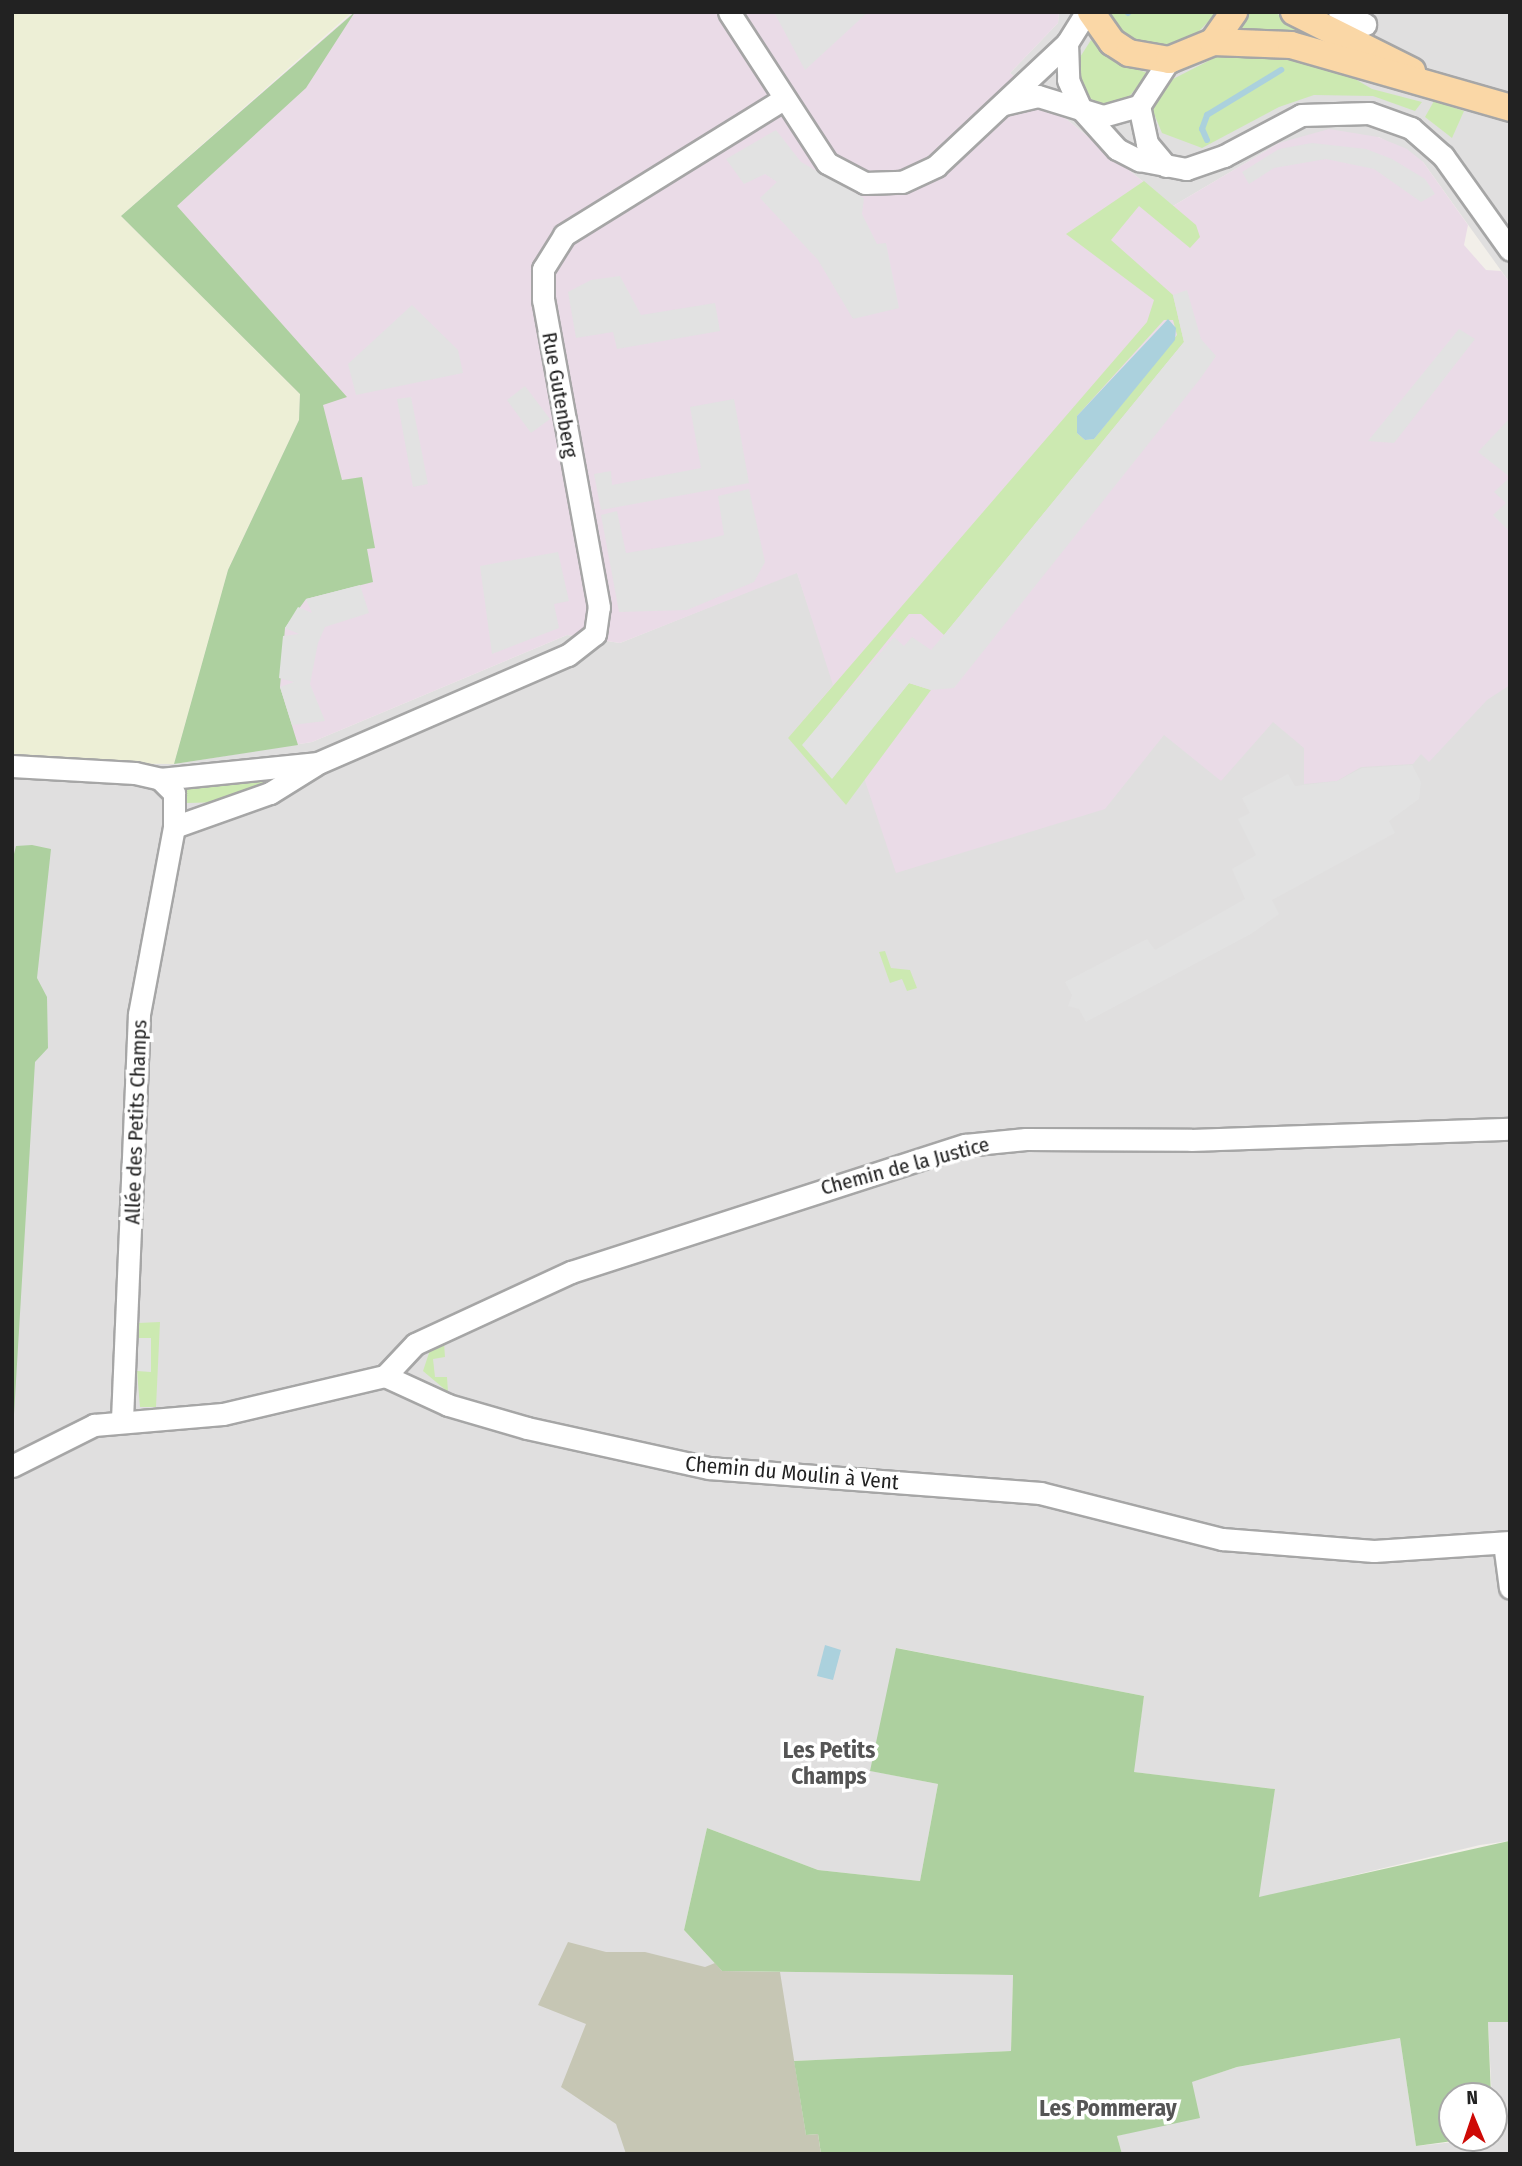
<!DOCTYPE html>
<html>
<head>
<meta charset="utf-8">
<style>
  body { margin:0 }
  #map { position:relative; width:1522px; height:2166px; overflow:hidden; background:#f2efe9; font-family:"Fira Sans Condensed",sans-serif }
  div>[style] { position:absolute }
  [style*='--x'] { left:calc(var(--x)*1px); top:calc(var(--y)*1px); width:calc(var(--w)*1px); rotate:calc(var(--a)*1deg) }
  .residential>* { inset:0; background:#e0dfdf }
  .industrial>* { inset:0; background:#eadbe7 }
  .construction>* { inset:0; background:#c6c6b4 }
  .farmland>* { inset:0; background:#edefd6 }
  .grass>* { inset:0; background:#cce9b1 }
  .forest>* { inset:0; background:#add09f }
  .parking>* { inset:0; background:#e2e2e2 }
  .water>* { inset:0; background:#abd1dd }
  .stream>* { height:6px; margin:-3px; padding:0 3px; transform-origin:3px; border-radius:3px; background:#abd1dd }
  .roads { filter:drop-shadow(2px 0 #a6a6a6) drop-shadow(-2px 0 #a6a6a6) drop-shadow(0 2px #a6a6a6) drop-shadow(0 -2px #a6a6a6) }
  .minor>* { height:21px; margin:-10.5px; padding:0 10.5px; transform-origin:10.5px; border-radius:10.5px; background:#fff }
  .major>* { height:26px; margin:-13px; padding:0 13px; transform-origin:13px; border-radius:13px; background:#fad7a6 }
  span { translate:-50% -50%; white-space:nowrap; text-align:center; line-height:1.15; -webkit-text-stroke:7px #fff; paint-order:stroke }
  .street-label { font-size:21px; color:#222 }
  .neighbourhood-label { font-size:23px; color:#555; font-weight:700 }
  .frame { position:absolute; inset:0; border:14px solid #222; pointer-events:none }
  .north { position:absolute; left:1438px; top:2082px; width:70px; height:70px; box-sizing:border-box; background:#fff; border:2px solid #a7a7a7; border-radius:50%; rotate:358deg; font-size:19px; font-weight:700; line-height:28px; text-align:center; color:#222 }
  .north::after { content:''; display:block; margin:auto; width:24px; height:32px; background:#ce0a06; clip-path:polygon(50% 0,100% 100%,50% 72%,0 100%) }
</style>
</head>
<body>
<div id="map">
  <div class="residential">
    <i style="clip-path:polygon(1059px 12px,1510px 12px,1510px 283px,1423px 162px,1379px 137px,1279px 143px,1173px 206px,1010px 73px,1058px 23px)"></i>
    <i style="clip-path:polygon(1510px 341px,1510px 1862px,1509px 1841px,1480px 1845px,1258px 1898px,1275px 1789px,1133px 1772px,1144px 1696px,897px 1648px,871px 1771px,938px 1784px,920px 1881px,818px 1870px,707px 1828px,684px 1930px,722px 1971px,1013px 1975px,1011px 2051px,794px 2061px,806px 2135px,821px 2154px,12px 2154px,12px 762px,174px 764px,312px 742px,567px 635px,620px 643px,797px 572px,834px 685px)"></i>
    <i style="clip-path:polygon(1488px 2022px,1510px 2022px,1510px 2154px,1122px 2154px,1117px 2136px,1136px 2131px,1191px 2082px,1237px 2067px,1400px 2038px,1416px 2146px,1494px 2138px)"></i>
  </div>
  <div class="industrial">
    <i style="clip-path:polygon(354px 12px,1059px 12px,1058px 23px,1010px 73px,1173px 206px,1279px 143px,1329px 129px,1378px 137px,1407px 149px,1423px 162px,1468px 225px,1464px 245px,1486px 270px,1501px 271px,1510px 283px,1510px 685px,1487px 700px,1429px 762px,1421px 754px,1413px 764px,1361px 767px,1337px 781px,1304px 784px,1304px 748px,1273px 722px,1221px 781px,1164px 735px,1105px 809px,896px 873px,864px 778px,846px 805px,788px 738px,833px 685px,797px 573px,620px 643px,567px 635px,312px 742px,174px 764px,228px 570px,121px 216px)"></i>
  </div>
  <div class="construction">
    <i style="clip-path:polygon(568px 1942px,606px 1952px,645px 1952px,705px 1967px,715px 1963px,722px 1971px,780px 1972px,806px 2135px,818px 2134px,821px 2154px,626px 2154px,616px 2124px,561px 2087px,586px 2024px,538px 2005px)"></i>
  </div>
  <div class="farmland">
    <i style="clip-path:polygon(12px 12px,352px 12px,121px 216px,300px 394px,299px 420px,228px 570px,174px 764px,12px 762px)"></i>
  </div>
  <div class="grass">
    <i style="clip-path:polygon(1104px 12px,1218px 12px,1191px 39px,1165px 46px,1127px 37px)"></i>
    <i style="clip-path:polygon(1247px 12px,1273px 12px,1385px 65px,1235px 35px)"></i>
    <i style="clip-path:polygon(1091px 40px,1123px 65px,1148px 73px,1125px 102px,1102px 106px,1081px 92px,1075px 65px)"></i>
    <i style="clip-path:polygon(1251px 49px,1338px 69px,1372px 89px,1422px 102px,1415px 111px,1373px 96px,1314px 95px,1279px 107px,1202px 148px,1162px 133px,1152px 109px,1173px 79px,1220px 55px)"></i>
    <i style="clip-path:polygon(1434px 101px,1464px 111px,1452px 138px,1425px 117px)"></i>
    <i style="clip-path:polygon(evenodd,1144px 181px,1196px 225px,1200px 237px,1190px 248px,1139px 206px,1111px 240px,1173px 295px,1184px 342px,944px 635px,921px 614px,909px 614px,803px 745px,832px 778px,909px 683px,931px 690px,846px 805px,788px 738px,1147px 322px,1154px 300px,1066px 234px,1144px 181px,1164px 320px,1173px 320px,1177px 335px,1094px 439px,1085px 440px,1077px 433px,1077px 416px,1164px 320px)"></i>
    <i style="clip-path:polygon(289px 775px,221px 802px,187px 803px,181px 785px)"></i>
    <i style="clip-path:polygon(885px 951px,891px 968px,910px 970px,917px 988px,907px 991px,902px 979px,890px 983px,879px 952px)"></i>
    <i style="clip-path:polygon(160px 1322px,156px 1407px,140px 1407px,137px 1371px,151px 1371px,151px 1339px,137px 1338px,138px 1323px)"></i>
    <i style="clip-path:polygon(444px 1343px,445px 1357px,433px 1359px,435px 1377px,447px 1377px,448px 1392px,423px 1371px,430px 1350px)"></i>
  </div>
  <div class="forest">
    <i style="clip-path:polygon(355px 12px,306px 88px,177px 206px,347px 397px,323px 405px,342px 480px,362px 477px,375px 548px,367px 549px,373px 582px,306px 599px,285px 628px,280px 687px,298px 745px,174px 764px,228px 570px,299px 420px,300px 394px,121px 216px)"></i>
    <i style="clip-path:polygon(32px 845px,51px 849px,37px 978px,47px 997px,48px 1048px,35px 1062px,12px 1448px,12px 862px,16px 846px)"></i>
    <i style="clip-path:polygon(896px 1648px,1144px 1696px,1134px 1772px,1275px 1789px,1259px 1897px,1509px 1841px,1510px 2022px,1488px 2022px,1491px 2096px,1452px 2096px,1452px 2138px,1475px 2138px,1416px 2146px,1400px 2038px,1237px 2067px,1192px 2082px,1200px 2118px,1117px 2136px,1122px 2154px,821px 2154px,818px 2134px,806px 2135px,794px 2061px,1011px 2051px,1013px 1975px,722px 1971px,684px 1930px,707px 1828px,818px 1870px,920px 1881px,938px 1784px,870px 1771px)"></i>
  </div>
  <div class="parking">
    <i style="clip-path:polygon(774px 12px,868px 12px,805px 70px)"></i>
    <i style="clip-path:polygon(776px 130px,801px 162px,864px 198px,862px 214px,877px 244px,886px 243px,899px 308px,853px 319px,818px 260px,760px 198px,777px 182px,765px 174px,744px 184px,726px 159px)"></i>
    <i style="clip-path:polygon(1312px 143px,1366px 149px,1392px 159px,1425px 179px,1435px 194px,1421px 202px,1374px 169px,1326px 159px,1274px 168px,1249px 184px,1242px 172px,1279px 149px)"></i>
    <i style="clip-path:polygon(620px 276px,641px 315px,715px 303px,720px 331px,617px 349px,613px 332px,576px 338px,568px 292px,591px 280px)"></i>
    <i style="clip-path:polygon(1187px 290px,1201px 339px,1216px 356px,1200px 379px,954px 688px,931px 690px,909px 683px,832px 779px,802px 745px,894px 637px,904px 646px,912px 637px,931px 650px,944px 635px,1184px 342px,1173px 295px)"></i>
    <i style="clip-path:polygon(412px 305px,458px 350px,463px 373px,356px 395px,348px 364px)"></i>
    <i style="clip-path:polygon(1459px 329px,1475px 339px,1394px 443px,1368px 441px)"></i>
    <i style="clip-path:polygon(525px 386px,550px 419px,531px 433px,507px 400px)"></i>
    <i style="clip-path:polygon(411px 397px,428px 484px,413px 487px,397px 399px)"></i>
    <i style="clip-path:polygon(734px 399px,749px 483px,601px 510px,594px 474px,611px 471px,612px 485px,701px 468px,690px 407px)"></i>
    <i style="clip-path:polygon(1510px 418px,1510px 532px,1493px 515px,1506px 503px,1494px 492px,1510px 477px,1478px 452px)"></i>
    <i style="clip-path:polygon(749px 489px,765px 562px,754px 582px,687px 610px,619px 612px,601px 515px,617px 511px,626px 553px,700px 541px,724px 535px,718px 496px)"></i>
    <i style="clip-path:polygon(558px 552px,569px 601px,554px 604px,559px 628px,492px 654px,480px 566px)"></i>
    <i style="clip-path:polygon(360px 585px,369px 613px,325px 627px,318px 643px,310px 684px,325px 721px,292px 725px,280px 687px,294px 682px,279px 678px,283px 636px,299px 634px,285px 628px,298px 607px,312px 613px,306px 599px)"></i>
    <i style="clip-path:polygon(1412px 765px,1421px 782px,1419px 799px,1389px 821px,1395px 833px,1272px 900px,1279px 914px,1251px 934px,1086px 1022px,1079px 1009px,1068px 1006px,1072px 995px,1065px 982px,1147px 939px,1155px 950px,1245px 899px,1232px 869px,1256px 855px,1238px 819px,1250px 813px,1242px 798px,1288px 774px,1295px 786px,1337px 781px,1362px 768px)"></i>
    <i style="clip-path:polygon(137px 1338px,151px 1338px,151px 1372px,137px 1371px)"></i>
  </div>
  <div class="water">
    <i style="clip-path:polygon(1168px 319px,1176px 328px,1175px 340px,1094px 439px,1085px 440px,1077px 433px,1077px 416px)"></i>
    <i style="clip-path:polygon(825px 1645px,841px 1650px,833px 1680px,817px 1676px)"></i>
  </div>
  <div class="stream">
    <i style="--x:1128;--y:13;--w:1;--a:-45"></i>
    <i style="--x:1207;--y:140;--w:12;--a:-114"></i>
    <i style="--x:1202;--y:129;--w:15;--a:-70"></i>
    <i style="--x:1207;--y:115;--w:87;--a:-31.3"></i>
  </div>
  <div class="roads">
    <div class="minor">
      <i style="--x:729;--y:12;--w:180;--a:57"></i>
      <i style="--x:827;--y:163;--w:43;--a:27.8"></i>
      <i style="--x:865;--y:183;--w:37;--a:-2"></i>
      <i style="--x:902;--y:182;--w:38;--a:-25"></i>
      <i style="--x:936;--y:166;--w:180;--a:-43.2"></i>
      <i style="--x:1067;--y:43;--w:36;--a:-58"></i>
      <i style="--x:1339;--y:12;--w:29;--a:25"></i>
      <i style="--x:1067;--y:43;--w:37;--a:88"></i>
      <i style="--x:1068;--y:80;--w:32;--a:66"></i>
      <i style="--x:1081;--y:109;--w:54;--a:48"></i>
      <i style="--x:1117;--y:149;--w:25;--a:27"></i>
      <i style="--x:1139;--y:160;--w:48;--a:10.8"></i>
      <i style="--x:1186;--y:169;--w:40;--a:-18.9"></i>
      <i style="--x:1224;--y:156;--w:87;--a:-28"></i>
      <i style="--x:1301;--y:115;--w:68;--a:-1.7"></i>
      <i style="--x:1369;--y:113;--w:45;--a:19.7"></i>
      <i style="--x:1411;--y:128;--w:43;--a:41.2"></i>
      <i style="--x:1443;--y:156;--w:115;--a:54.5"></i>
      <i style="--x:1004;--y:104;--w:35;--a:-13"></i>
      <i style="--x:1038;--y:96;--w:68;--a:17.1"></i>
      <i style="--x:1103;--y:116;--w:37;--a:-16"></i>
      <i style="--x:1166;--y:166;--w:30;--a:-130"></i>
      <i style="--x:1147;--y:143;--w:38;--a:-102"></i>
      <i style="--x:1139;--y:106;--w:55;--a:-56.9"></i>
      <i style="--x:12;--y:766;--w:123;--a:3.3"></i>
      <i style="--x:135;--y:773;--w:26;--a:13"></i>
      <i style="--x:160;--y:779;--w:20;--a:45"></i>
      <i style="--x:174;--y:793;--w:34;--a:90"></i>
      <i style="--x:174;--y:827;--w:190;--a:100.6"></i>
      <i style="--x:139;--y:1014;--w:406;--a:92.4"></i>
      <i style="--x:160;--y:779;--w:159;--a:-5.8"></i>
      <i style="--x:318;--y:763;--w:272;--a:-23.4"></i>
      <i style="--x:568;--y:655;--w:34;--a:-38"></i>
      <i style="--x:595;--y:634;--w:27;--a:-82"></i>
      <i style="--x:599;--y:607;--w:312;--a:-100.3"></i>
      <i style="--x:543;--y:300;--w:31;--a:-90"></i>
      <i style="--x:543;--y:269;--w:40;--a:-58"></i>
      <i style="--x:564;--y:235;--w:256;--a:-31.8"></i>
      <i style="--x:174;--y:827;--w:102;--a:-19.5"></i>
      <i style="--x:270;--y:793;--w:53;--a:-31.9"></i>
      <i style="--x:385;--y:1376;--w:44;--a:-46.8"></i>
      <i style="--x:415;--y:1344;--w:172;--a:-24.8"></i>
      <i style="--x:571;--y:1272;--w:414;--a:-17.9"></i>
      <i style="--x:965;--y:1145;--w:61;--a:-5.6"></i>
      <i style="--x:1026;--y:1139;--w:165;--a:0.3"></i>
      <i style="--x:1191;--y:1140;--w:319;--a:-2"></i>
      <i style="--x:12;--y:1466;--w:92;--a:-26.6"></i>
      <i style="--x:94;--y:1425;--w:129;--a:-4.9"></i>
      <i style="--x:223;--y:1414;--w:166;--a:-13.2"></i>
      <i style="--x:385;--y:1376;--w:69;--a:24.7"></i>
      <i style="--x:448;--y:1405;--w:82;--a:16.2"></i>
      <i style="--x:527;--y:1428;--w:186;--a:12.4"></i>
      <i style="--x:709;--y:1468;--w:332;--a:4.3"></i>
      <i style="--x:1040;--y:1493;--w:188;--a:14.2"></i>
      <i style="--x:1222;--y:1539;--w:152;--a:4.5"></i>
      <i style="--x:1374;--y:1551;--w:136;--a:-3.8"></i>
      <i style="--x:1504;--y:1543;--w:45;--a:82.4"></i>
    </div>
    <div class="major">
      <i style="--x:1091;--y:12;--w:37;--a:55"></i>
      <i style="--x:1112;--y:42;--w:20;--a:33"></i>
      <i style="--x:1129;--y:53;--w:41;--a:9.9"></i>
      <i style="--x:1169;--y:60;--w:48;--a:-22.2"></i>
      <i style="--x:1213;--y:42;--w:37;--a:-55"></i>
      <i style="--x:1294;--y:12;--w:132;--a:26.6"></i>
      <i style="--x:1213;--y:42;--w:78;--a:2.2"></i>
      <i style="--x:1291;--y:45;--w:228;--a:16"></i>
    </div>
  </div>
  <div class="street-label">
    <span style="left:560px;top:395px;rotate:80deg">Rue Gutenberg</span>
    <span style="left:136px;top:1122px;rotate:-88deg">Allée des Petits Champs</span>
    <span style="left:905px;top:1166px;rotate:-15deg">Chemin de la Justice</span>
    <span style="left:792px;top:1473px;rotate:5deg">Chemin du Moulin à Vent</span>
  </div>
  <div class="neighbourhood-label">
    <span style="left:829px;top:1763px">Les Petits<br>Champs</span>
    <span style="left:1108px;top:2108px">Les Pommeray</span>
  </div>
  <div class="frame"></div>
  <div class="north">N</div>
</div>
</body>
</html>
